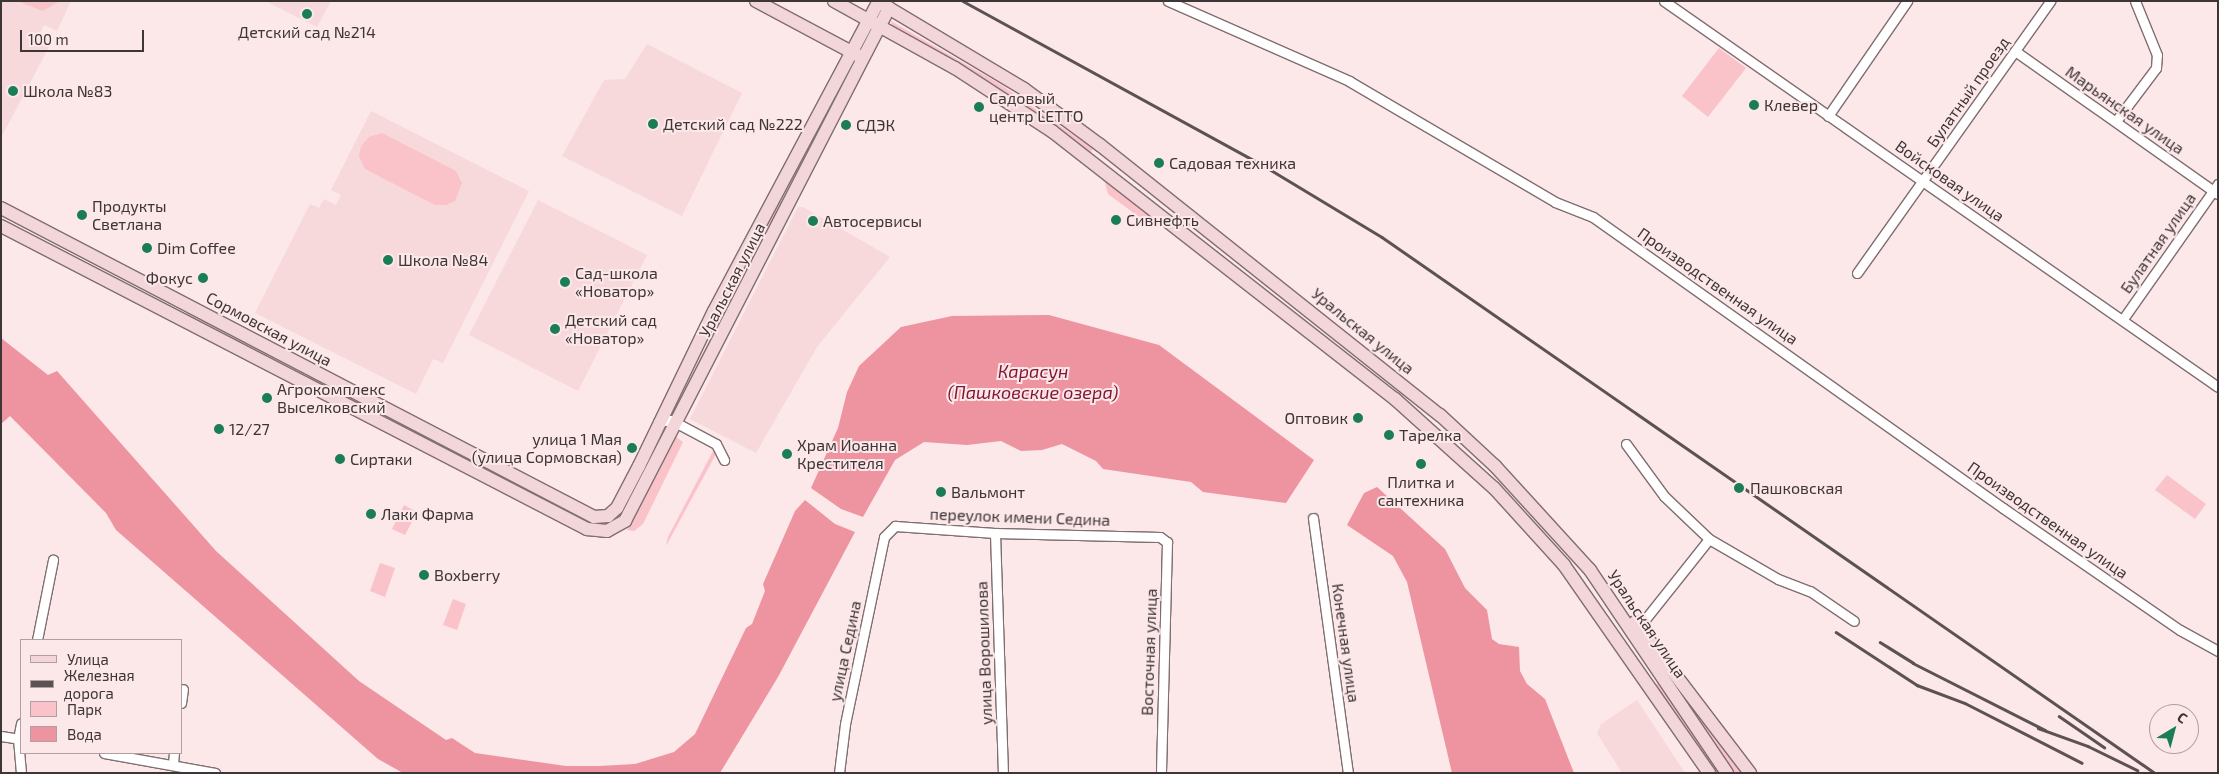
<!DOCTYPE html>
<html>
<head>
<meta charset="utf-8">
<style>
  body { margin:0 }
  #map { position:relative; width:2219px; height:774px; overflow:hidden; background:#fce7e9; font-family:"Exo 2",sans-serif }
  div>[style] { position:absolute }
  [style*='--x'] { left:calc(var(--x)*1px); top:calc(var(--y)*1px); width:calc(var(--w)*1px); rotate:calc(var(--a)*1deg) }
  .built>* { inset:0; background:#f7d9dc }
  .green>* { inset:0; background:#fac2c9 }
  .water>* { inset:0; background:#ee94a1 }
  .roads { filter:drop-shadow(1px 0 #806e70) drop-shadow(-1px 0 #806e70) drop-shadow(0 1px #806e70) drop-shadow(0 -1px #806e70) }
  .minor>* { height:9px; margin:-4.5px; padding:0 4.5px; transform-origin:4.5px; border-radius:4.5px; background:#fff }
  .secondary>* { height:12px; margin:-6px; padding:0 6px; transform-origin:6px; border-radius:6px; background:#f2d6da }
  .rail>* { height:2.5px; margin:-1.25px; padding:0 1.25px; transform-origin:1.25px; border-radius:1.25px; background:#5c5253 }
  .dots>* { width:14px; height:14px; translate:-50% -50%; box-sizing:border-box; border:2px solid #fce7e9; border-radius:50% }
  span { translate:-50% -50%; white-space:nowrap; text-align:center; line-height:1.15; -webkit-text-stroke:4px #fce7e9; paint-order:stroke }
  .poi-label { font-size:16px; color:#3d3536 }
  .left { translate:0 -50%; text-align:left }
  .right { translate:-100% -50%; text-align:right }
  .street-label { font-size:16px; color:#3d3536 }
  .water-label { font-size:18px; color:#7e1533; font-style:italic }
  .frame { position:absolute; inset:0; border:2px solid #3d3536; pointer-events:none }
  .legend { position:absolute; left:20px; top:639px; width:162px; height:115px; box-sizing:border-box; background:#fce7e9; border:1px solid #b0a0a1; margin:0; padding:6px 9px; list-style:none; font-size:15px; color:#3d3536 }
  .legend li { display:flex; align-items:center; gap:10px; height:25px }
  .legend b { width:25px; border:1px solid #b0a0a1 }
  .north { position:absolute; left:2149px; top:704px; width:50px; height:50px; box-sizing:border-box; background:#fce7e9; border:1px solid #b0a0a1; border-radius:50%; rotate:37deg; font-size:14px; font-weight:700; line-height:20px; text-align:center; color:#3d3536 }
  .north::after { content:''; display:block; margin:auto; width:18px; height:22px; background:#1b7d55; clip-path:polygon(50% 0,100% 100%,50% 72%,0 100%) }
  .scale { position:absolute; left:20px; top:30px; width:124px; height:22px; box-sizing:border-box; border:2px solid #3d3536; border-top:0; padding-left:6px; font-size:15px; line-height:18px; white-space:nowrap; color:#3d3536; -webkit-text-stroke:4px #fce7e9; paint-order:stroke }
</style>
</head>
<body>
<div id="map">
  <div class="built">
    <i style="clip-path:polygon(1px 1px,71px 1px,57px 31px,44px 25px,38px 38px,50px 45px,1px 138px)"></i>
    <i style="clip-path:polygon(265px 1px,331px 1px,317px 27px)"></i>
    <i style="clip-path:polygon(647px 44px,742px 93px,682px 216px,562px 156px,604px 80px,625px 79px)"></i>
    <i style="clip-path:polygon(371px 111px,529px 191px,443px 363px,433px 359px,416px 394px,255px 313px,310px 204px,319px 208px,324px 199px,336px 205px,341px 195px,331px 190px)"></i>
    <i style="clip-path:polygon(538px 200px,647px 255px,578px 391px,469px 335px)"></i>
    <i style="clip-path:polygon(798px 207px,803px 207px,890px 257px,817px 347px,756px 453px,690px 419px)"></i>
    <i style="clip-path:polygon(1637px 700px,1685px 773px,1622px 773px,1597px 733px,1601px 724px)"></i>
  </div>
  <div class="green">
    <i style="clip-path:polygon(17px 1px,60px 1px,43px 11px)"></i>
    <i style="clip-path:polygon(891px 21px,1000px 84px,1093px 149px,1090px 153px,1032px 112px,892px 26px)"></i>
    <i style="clip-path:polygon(1719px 48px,1746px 68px,1708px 117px,1682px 96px)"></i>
    <i style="clip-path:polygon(382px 133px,456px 171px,462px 183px,455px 201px,446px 205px,435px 205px,365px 169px,359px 156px,361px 146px,369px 137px)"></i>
    <i style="clip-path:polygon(1104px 179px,1165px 227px,1164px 228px,1150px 225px,1108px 194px)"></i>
    <i style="clip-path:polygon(780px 202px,783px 203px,676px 412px,673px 411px)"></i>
    <i style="clip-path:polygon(187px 312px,290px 365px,293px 368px,186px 316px)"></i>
    <i style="clip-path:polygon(309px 375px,582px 518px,586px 522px,307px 378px)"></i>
    <i style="clip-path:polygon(675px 436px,683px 442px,643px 524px,634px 531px,627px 530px)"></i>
    <i style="clip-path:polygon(713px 451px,716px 454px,666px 546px,668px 537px)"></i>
    <i style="clip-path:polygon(2167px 475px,2206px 504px,2195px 519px,2155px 490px)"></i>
    <i style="clip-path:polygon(404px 505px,417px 512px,405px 535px,392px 529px)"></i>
    <i style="clip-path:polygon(380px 563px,395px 568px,385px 597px,370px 591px)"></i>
    <i style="clip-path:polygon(453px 599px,466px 604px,457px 630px,443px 625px)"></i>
    <i style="clip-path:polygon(1660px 681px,1722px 773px,1713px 773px,1655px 685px)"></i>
    <i style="clip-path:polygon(1676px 681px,1744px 773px,1731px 773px,1681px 698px)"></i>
  </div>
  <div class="water">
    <i style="clip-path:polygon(1049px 315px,1159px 345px,1314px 460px,1286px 503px,1203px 492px,1191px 482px,1103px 469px,1096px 461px,1062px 444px,1042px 450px,1021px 451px,1001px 441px,967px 445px,924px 442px,895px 460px,863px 517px,841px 509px,811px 488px,838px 428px,847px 392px,859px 366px,901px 327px,952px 316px)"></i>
    <i style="clip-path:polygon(1px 338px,48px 375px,57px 371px,216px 551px,359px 681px,446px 740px,452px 738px,475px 753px,566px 766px,599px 766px,635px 764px,674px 752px,695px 734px,746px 628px,752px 624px,765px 591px,763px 584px,795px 511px,805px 500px,835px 524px,855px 532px,778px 677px,720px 773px,403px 773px,378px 759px,116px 530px,106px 513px,10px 416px,1px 424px)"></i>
    <i style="clip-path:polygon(1377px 487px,1445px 549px,1465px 588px,1487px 610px,1492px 639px,1499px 644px,1519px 647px,1520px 671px,1527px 684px,1545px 699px,1574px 773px,1452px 773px,1407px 582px,1393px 556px,1347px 525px,1364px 493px)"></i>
  </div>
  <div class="roads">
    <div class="minor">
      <i style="--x:1168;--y:1;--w:198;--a:23.8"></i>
      <i style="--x:1349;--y:81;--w:239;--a:30.4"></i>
      <i style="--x:1555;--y:202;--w:41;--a:21.5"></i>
      <i style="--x:1593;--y:217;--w:503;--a:35.37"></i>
      <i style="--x:2003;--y:508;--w:215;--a:34.6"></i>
      <i style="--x:2180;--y:630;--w:43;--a:28.9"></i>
      <i style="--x:1664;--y:1;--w:675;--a:34.87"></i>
      <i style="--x:2015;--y:51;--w:248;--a:35.2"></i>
      <i style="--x:1828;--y:116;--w:140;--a:-55.5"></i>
      <i style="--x:2116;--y:121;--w:66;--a:-53"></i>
      <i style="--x:2156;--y:68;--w:13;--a:-86"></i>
      <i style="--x:2157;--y:55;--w:58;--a:-112.2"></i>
      <i style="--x:1857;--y:273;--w:334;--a:-54.6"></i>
      <i style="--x:2123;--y:319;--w:165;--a:-54.9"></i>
      <i style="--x:658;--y:422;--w:13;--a:-9"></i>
      <i style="--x:671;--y:420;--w:51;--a:28.1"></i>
      <i style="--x:716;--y:444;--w:18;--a:63"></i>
      <i style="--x:1626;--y:444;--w:64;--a:53.8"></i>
      <i style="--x:1664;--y:496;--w:62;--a:43.7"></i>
      <i style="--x:1313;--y:518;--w:257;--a:82.2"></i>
      <i style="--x:995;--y:533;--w:240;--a:88.1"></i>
      <i style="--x:1639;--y:627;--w:112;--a:-51.5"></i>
      <i style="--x:1709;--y:539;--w:80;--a:30.1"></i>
      <i style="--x:1778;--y:579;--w:34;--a:21"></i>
      <i style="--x:1810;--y:591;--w:53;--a:34.3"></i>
      <i style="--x:37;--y:640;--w:82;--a:-78.7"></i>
      <i style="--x:181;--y:703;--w:14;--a:-82"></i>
      <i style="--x:1;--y:736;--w:20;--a:9"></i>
      <i style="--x:104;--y:753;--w:113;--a:10.2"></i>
      <i style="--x:173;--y:764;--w:11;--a:-85"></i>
      <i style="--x:21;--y:773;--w:34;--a:-95"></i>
      <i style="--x:18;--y:739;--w:16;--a:-79"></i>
      <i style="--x:839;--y:773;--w:49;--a:-83"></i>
      <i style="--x:845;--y:724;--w:191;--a:-78.2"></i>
      <i style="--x:884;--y:537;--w:16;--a:-45"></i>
      <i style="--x:895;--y:526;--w:100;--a:4"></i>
      <i style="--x:995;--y:533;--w:165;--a:1.4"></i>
      <i style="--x:1160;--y:537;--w:9;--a:36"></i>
      <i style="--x:1167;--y:542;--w:231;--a:91.5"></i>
    </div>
    <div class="secondary">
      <i style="--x:756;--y:1;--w:115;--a:28.1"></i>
      <i style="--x:834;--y:1;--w:138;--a:29"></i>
      <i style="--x:955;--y:68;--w:117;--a:33.1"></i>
      <i style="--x:1053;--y:132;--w:434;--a:38"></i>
      <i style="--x:1395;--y:399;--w:133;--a:42"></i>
      <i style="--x:1494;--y:488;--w:104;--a:47.7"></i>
      <i style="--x:1564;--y:565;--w:254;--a:55.1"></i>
      <i style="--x:882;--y:4;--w:165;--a:30.9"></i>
      <i style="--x:1024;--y:89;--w:94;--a:36.4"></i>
      <i style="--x:1100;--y:145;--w:434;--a:38.5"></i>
      <i style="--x:1440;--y:415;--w:75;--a:42.8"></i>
      <i style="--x:1495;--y:466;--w:141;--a:47.6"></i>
      <i style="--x:1590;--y:570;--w:245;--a:56"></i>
      <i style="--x:1;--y:208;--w:669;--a:27.52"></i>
      <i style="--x:594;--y:517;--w:14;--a:-4"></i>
      <i style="--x:608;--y:516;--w:12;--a:-42"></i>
      <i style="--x:617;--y:508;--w:47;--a:-62.4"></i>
      <i style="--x:639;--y:466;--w:172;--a:-64.2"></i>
      <i style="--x:714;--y:311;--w:350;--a:-62"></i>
      <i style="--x:1;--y:226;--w:660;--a:27.34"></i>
      <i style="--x:587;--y:529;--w:20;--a:6"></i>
      <i style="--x:607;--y:531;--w:21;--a:-29"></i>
      <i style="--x:625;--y:521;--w:577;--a:-62.77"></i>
      <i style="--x:1635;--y:622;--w:190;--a:52.7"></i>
    </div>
  </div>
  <div class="rail">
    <i style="--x:963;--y:1;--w:345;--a:28.7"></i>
    <i style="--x:1266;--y:167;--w:135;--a:31.1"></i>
    <i style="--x:1382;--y:237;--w:941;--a:34.74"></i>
    <i style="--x:1836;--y:632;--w:97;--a:33.2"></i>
    <i style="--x:1917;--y:685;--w:51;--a:20.6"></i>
    <i style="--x:1965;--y:703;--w:131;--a:27.1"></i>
    <i style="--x:1880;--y:642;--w:39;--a:32"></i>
    <i style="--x:1913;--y:663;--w:148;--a:26.9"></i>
    <i style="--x:2059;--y:716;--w:55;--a:34.6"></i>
    <i style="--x:2038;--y:728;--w:53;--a:19.8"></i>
    <i style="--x:2088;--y:746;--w:55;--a:26.1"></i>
  </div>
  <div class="dots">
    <i style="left:307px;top:14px;background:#1b7d55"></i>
    <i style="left:13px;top:91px;background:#1b7d55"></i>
    <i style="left:1754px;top:105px;background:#1b7d55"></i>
    <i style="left:979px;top:107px;background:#1b7d55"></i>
    <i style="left:653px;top:124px;background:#1b7d55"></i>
    <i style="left:846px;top:125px;background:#1b7d55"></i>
    <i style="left:1159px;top:163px;background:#1b7d55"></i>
    <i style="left:82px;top:215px;background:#1b7d55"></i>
    <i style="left:1116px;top:220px;background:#1b7d55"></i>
    <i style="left:813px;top:221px;background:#1b7d55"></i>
    <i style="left:147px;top:248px;background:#1b7d55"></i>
    <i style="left:388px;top:260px;background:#1b7d55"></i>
    <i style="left:203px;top:278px;background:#1b7d55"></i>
    <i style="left:565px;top:282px;background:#1b7d55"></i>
    <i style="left:555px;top:329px;background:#1b7d55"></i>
    <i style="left:267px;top:398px;background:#1b7d55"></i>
    <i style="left:1358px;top:418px;background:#1b7d55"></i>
    <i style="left:219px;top:429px;background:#1b7d55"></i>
    <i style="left:1389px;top:435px;background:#1b7d55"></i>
    <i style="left:632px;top:448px;background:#1b7d55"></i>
    <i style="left:787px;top:454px;background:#1b7d55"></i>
    <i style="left:340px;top:459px;background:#1b7d55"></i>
    <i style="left:1421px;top:464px;background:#1b7d55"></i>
    <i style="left:1739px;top:488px;background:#1b7d55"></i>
    <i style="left:941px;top:492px;background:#1b7d55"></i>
    <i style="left:371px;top:514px;background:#1b7d55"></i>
    <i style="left:424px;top:575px;background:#1b7d55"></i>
  </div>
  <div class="poi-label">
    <span style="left:307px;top:32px">Детский сад №214</span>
    <span class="left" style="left:23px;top:91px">Школа №83</span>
    <span class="left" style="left:989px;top:107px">Садовый<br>центр LETTO</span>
    <span class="left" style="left:1764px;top:105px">Клевер</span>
    <span class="left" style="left:663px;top:124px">Детский сад №222</span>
    <span class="left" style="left:856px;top:125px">СДЭК</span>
    <span class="left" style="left:1169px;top:163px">Садовая техника</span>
    <span class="left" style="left:92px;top:215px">Продукты<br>Светлана</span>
    <span class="left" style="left:1126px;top:220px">Сивнефть</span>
    <span class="left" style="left:823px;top:221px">Автосервисы</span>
    <span class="left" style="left:157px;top:248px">Dim Coffee</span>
    <span class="left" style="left:398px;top:260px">Школа №84</span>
    <span class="left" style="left:575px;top:282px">Сад-школа<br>«Новатор»</span>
    <span class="right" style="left:193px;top:278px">Фокус</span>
    <span class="left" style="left:565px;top:329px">Детский сад<br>«Новатор»</span>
    <span class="left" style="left:277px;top:398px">Агрокомплекс<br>Выселковский</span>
    <span class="right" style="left:1348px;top:418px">Оптовик</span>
    <span class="left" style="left:229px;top:429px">12/27</span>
    <span class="left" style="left:1399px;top:435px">Тарелка</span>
    <span class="right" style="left:622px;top:448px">улица 1 Мая<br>(улица Сормовская)</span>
    <span class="left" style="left:797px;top:454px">Храм Иоанна<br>Крестителя</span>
    <span class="left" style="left:350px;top:459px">Сиртаки</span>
    <span style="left:1421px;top:491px">Плитка и<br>сантехника</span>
    <span class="left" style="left:1750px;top:488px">Пашковская</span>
    <span class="left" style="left:951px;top:492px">Вальмонт</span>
    <span class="left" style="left:381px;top:514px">Лаки Фарма</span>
    <span class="left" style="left:434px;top:575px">Boxberry</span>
  </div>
  <div class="street-label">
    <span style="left:1968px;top:92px;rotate:-55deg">Булатный проезд</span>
    <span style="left:2125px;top:110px;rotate:35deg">Марьянская улица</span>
    <span style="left:1950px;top:181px;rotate:35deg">Войсковая улица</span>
    <span style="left:2158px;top:243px;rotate:-55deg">Булатная улица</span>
    <span style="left:732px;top:280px;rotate:-63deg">Уральская улица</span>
    <span style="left:1718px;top:286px;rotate:35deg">Производственная улица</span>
    <span style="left:269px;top:329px;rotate:28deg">Сормовская улица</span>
    <span style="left:1363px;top:331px;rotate:39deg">Уральская улица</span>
    <span style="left:1020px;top:517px;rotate:2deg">переулок имени Седина</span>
    <span style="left:2048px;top:520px;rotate:35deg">Производственная улица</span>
    <span style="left:1647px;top:624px;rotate:56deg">Уральская улица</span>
    <span style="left:1346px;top:643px;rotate:82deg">Конечная улица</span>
    <span style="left:845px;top:651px;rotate:-78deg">улица Седина</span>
    <span style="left:1149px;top:652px;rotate:-88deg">Восточная улица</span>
    <span style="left:984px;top:653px;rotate:-92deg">улица Ворошилова</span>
  </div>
  <div class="water-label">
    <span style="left:1033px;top:382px">Карасун<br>(Пашковские озера)</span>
  </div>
  <div class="frame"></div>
  <ul class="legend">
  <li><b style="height:6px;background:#f2d6da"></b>Улица</li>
  <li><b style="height:6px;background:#5c5253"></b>Железная дорога</li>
  <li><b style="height:14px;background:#fac2c9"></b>Парк</li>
  <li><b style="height:14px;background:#ee94a1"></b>Вода</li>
  </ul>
  <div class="north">С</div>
  <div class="scale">100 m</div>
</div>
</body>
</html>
